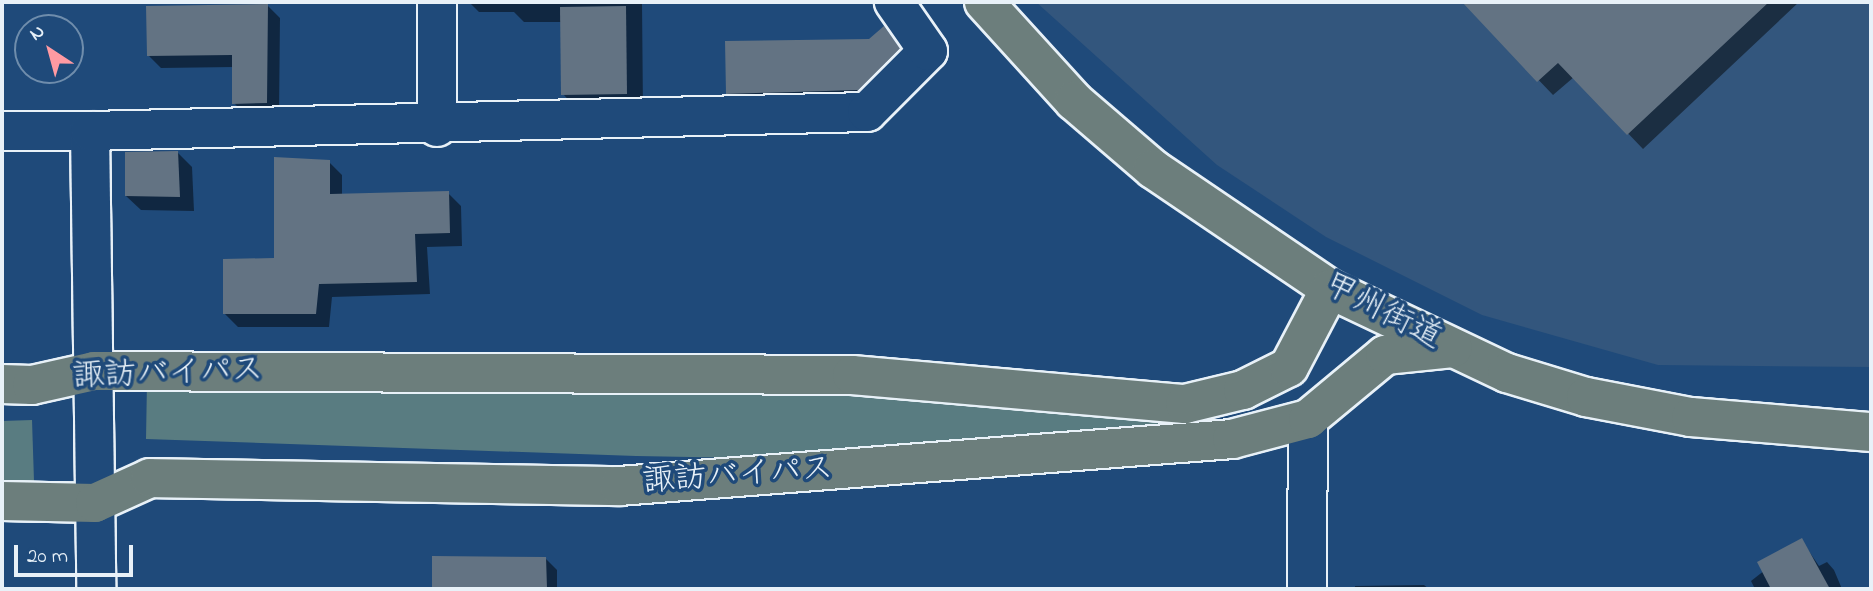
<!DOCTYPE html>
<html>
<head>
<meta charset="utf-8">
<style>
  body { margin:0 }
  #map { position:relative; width:1873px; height:591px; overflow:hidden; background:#1f4a7a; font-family:"Indie Flower","Klee One",sans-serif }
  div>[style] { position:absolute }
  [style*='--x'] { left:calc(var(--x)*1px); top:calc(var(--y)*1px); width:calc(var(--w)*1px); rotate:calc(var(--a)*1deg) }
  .built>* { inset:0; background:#33567d }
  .green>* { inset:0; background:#597c81 }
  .shadow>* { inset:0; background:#0007 }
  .building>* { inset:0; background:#637383 }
  .roads { filter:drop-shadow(2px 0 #e8f1f8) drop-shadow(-2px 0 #e8f1f8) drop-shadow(0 2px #e8f1f8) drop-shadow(0 -2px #e8f1f8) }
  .street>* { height:38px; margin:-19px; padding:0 19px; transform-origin:19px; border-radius:19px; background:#1f4a7a }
  .highway>* { height:38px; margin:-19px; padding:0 19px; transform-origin:19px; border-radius:19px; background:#6c7e7c }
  span { translate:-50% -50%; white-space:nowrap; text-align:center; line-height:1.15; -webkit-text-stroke:7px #1f4a7a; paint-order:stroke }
  .street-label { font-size:32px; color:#e8f1f8 }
  .frame { position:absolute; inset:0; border:4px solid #e8f1f8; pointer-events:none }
  .north { position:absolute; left:14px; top:14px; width:70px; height:70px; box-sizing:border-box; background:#1f4a7a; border:2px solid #6f8dac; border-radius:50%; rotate:324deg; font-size:19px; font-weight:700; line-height:28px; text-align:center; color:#e8f1f8 }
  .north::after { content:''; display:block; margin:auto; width:24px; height:32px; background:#ff9aa2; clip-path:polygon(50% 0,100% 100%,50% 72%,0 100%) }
  .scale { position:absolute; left:14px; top:545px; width:119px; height:32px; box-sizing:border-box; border:4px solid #e8f1f8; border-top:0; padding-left:9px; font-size:21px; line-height:24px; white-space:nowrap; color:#e8f1f8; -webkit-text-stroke:5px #1f4a7a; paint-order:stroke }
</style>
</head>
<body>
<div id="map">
  <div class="built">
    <i style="clip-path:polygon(1036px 2px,1871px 2px,1871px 367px,1658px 365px,1482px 315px,1326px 237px,1217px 165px)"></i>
  </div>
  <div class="green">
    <i style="clip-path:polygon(147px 381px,840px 393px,1117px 418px,1203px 415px,1200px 432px,746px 458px,636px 456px,146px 439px)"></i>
    <i style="clip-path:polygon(32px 420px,34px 481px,2px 481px,2px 421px)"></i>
  </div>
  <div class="shadow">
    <i style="clip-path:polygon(469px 2px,642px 2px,643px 111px,580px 112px,563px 94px,562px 22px,524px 22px,514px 12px,479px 12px)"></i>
    <i style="clip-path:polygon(1464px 2px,1799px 2px,1643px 149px,1574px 77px,1553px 95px)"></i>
    <i style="clip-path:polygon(268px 6px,280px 18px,279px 115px,246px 115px,234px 103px,234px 67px,161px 68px,149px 56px)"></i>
    <i style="clip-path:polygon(884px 29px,913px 64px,873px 104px,742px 108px,728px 93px,870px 40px)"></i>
    <i style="clip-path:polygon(177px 152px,192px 167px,194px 211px,141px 210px,126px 196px)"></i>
    <i style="clip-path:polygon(329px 162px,342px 175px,342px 196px,448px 193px,461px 206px,462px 246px,427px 247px,430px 294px,332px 297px,329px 327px,238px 327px,225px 314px,276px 260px)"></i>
    <i style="clip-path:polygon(1802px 541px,1819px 566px,1827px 562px,1834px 570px,1842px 589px,1755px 589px,1751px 581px)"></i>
    <i style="clip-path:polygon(434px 558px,546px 559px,557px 570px,557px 589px,434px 589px)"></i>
    <i style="clip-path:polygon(1424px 585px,1429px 589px,1355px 589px,1355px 586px)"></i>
  </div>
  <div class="building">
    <i style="clip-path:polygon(1462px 2px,1769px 2px,1627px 135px,1558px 63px,1537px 82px)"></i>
    <i style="clip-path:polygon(268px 4px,267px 103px,232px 104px,232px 55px,147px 56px,146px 6px)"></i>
    <i style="clip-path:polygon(626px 6px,627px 94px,561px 95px,560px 7px)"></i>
    <i style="clip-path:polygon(884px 26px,900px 48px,858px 90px,726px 94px,725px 41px,869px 39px)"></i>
    <i style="clip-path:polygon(178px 151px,180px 197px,125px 196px,125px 152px)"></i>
    <i style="clip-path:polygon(274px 157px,330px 160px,330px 194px,449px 191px,450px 233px,415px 234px,417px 282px,319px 284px,316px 314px,223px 314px,223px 259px,274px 258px)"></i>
    <i style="clip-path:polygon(1802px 538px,1830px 589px,1771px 589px,1757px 562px)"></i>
    <i style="clip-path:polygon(432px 556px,546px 557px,547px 589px,432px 589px)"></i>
  </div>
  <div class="roads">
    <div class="street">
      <i style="--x:437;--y:2;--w:125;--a:90"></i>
      <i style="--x:2;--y:131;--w:88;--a:0"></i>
      <i style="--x:90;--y:131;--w:458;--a:89.2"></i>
      <i style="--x:90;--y:131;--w:777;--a:-1.4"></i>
      <i style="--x:867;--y:112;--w:86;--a:-45"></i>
      <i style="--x:928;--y:51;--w:60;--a:-124.8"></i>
      <i style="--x:1307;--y:589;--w:170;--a:-89.7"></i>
    </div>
    <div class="highway">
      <i style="--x:984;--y:2;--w:134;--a:47.7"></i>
      <i style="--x:1074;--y:101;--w:104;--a:40.7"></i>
      <i style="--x:1153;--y:169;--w:214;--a:34.1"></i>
      <i style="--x:1330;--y:289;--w:196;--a:25.4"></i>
      <i style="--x:1507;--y:373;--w:83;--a:16.9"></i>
      <i style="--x:1586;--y:397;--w:107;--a:10.8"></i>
      <i style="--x:1691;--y:417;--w:181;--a:4.8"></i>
      <i style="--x:2;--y:384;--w:30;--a:2"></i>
      <i style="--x:32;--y:385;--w:64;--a:-12.7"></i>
      <i style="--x:94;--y:371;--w:758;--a:0.3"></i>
      <i style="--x:852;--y:375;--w:334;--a:5"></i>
      <i style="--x:1185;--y:404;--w:60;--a:-13.6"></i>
      <i style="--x:1243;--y:390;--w:51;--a:-26.6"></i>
      <i style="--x:1289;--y:367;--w:88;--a:-62.3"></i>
      <i style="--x:2;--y:501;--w:93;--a:1.2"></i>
      <i style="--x:95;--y:503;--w:60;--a:-24.4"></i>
      <i style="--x:150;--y:478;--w:469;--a:1"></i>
      <i style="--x:619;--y:486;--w:615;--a:-4.38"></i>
      <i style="--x:1232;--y:439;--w:79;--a:-14.7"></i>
      <i style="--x:1308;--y:419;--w:100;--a:-39.7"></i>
      <i style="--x:1385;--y:355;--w:68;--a:-5.9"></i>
    </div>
  </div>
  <div class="street-label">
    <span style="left:1382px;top:313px;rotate:27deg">甲州街道</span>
    <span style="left:168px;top:375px;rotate:-2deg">諏訪バイパス</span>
    <span style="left:738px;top:477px;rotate:-4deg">諏訪バイパス</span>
  </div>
  <div class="frame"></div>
  <div class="north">N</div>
  <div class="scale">20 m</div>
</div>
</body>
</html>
